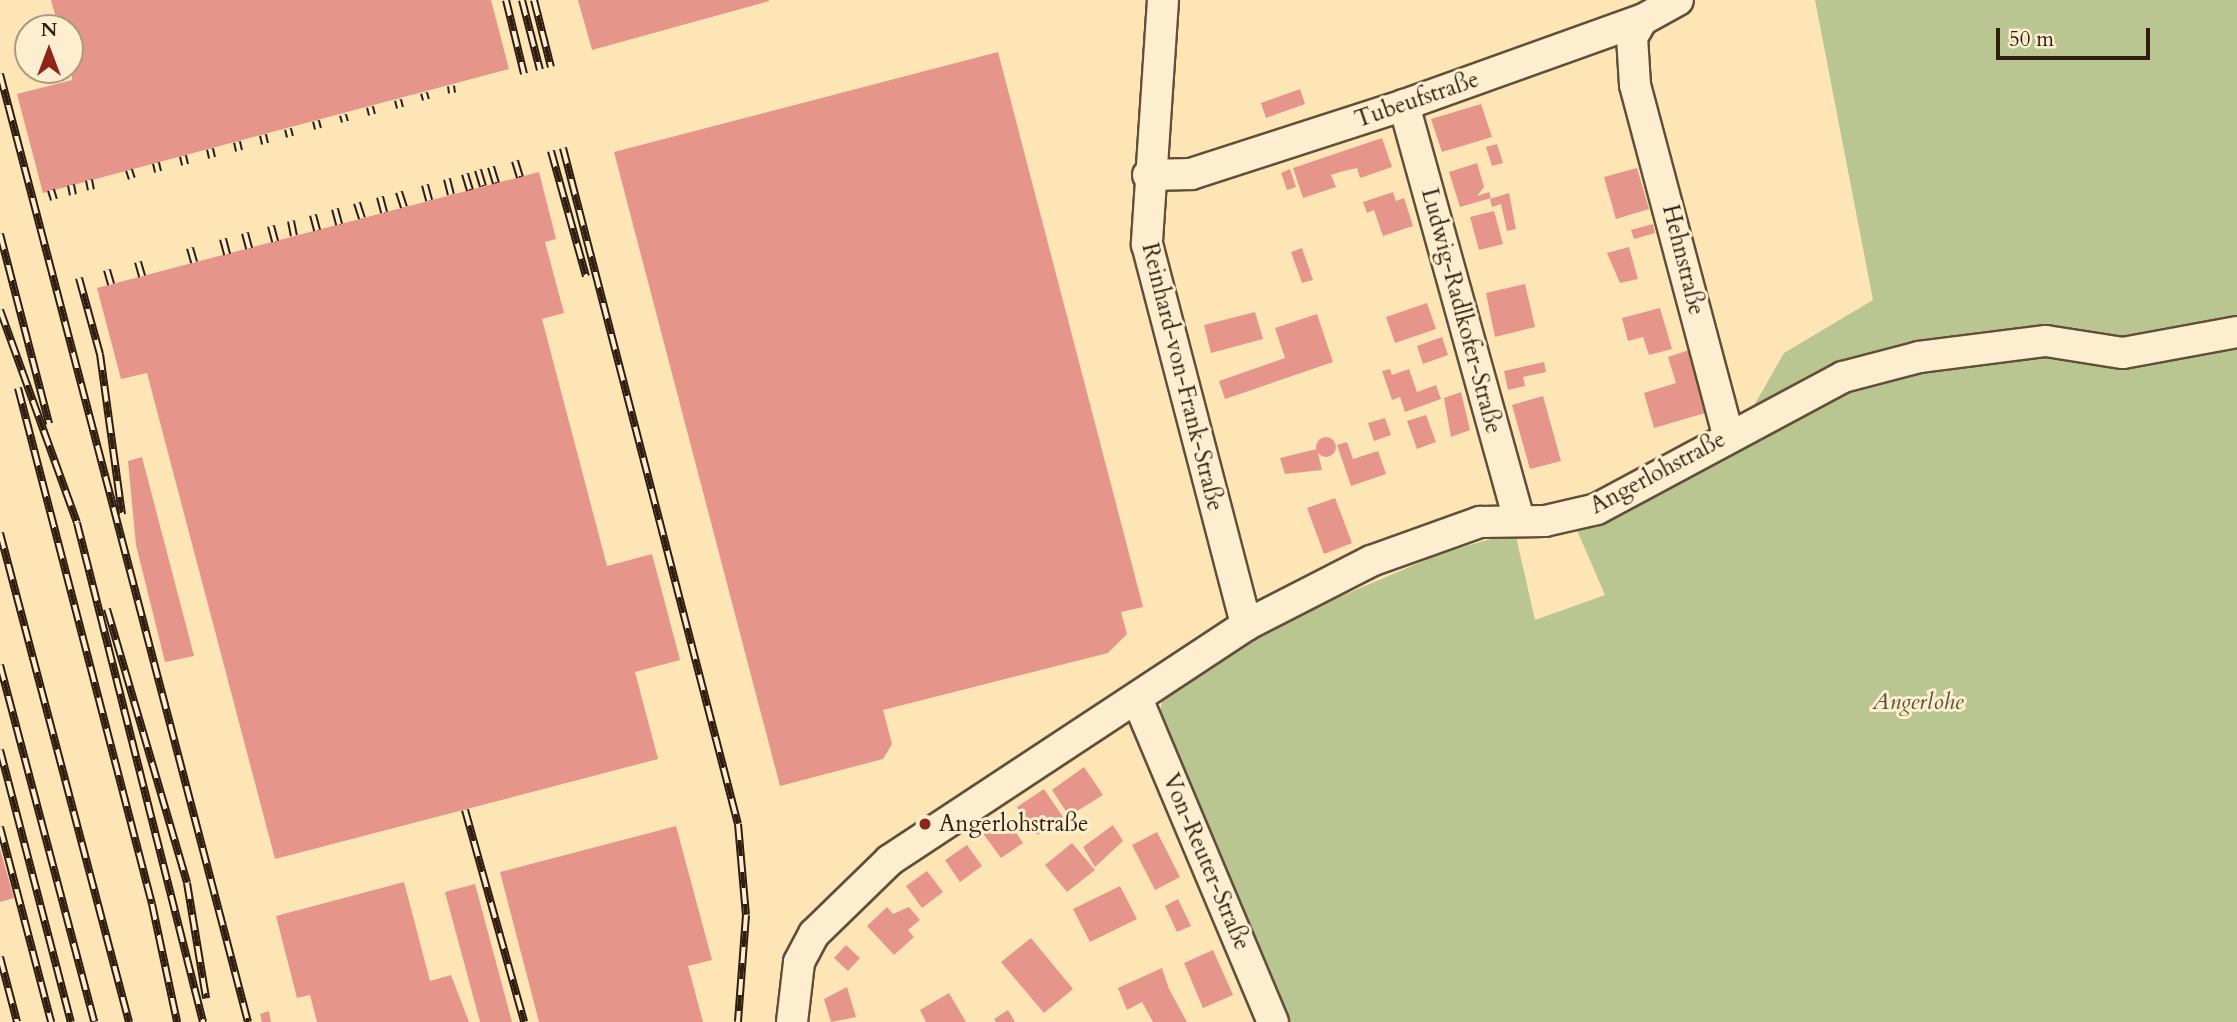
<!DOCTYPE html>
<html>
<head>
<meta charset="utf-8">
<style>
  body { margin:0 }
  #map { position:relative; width:2237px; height:1022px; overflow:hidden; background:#fde5b6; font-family:Cardo,serif }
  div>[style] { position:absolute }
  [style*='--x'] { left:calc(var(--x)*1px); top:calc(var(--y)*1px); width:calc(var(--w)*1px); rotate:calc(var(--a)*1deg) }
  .green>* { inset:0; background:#bac692 }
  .building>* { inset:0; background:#e6958a }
  .round { border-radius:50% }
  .roads { filter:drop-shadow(2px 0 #624f39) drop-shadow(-2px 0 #624f39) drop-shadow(0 2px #624f39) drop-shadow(0 -2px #624f39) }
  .minor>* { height:30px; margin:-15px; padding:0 15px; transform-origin:15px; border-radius:15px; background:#feeed0 }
  .rail>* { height:8px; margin-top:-4px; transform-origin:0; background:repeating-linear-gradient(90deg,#feeed0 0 16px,#2f1d0f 0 32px); box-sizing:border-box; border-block:2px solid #2f1d0f }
  .dots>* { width:19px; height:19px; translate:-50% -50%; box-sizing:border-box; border:4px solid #feeed0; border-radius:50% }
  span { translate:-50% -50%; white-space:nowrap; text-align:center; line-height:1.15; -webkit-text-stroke:6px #feeed0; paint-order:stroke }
  .street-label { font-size:23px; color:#2f1d0f }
  .park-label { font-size:23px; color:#595036; font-style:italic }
  .poi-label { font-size:23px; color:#2f1d0f }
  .left { translate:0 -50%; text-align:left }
  .north { position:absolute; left:14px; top:14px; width:70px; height:70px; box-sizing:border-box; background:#feeed0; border:2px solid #ab9a83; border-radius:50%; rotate:0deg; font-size:19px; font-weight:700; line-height:28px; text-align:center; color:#2f1d0f }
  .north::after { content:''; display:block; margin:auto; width:24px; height:32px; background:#8f2418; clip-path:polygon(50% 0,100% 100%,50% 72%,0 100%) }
  .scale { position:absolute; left:1996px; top:28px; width:154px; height:32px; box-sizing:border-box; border:4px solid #2f1d0f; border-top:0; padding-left:9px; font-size:21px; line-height:24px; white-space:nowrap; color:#2f1d0f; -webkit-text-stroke:5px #feeed0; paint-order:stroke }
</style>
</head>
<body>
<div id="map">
  <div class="green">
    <i style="clip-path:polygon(1815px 0,2237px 0,2237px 1022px,1267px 1022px,1158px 719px,1163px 699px,1230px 644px,1442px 553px,1515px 532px,1535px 620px,1605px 595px,1576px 528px,1734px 441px,1784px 353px,1873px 300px)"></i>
  </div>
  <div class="building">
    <i style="clip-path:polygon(51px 0,491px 0,509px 69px,43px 193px,17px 94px,72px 80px,70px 28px,59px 28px)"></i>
    <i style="clip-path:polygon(578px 0,769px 0,769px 1px,592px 50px)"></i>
    <i style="clip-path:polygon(998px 52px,1143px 607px,1121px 612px,1127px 634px,1108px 653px,883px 710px,892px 744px,883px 759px,780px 786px,614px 152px)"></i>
    <i style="clip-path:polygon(1300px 89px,1305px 104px,1266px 118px,1261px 103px)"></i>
    <i style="clip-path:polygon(1481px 104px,1492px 137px,1442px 152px,1431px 119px)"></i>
    <i style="clip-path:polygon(1382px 138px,1392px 167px,1360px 178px,1357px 168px,1340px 172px,1331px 175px,1336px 187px,1303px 198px,1293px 168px)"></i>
    <i style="clip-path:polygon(1497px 144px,1503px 163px,1492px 166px,1486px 147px)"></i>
    <i style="clip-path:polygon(1477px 163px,1484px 187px,1477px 196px,1489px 192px,1491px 198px,1460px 207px,1449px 172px)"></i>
    <i style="clip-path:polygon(1637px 168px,1649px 209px,1616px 219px,1604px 177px)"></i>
    <i style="clip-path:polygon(1290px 169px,1296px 187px,1287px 190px,1281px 173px)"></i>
    <i style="clip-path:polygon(539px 172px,556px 239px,545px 242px,564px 313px,542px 319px,607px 566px,652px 554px,680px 660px,635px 672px,658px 759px,275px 859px,147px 373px,121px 379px,97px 288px)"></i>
    <i style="clip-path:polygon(1393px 192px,1396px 201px,1404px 198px,1413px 226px,1383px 236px,1374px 210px,1367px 213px,1363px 202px)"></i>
    <i style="clip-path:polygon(1509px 193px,1516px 229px,1507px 231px,1501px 204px,1492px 207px,1490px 199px)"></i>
    <i style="clip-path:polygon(1494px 211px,1503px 244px,1479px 250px,1470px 217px)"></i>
    <i style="clip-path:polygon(1653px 224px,1655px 233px,1634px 239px,1631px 230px)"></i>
    <i style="clip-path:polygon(1629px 247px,1638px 279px,1620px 283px,1607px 253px)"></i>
    <i style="clip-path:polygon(1302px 248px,1313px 280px,1302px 283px,1291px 252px)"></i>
    <i style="clip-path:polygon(1525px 284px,1535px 327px,1495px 337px,1486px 293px)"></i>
    <i style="clip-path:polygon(1427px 303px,1436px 329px,1395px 343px,1386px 317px)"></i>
    <i style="clip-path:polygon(1660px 308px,1672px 349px,1649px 355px,1643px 337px,1628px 341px,1622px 318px)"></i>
    <i style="clip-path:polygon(1255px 312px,1263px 339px,1211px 353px,1204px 325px)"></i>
    <i style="clip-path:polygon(1317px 314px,1333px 362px,1225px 399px,1219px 381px,1285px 358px,1275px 328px)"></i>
    <i style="clip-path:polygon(1442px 337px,1448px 355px,1423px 364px,1417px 346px)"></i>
    <i style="clip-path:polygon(1689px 350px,1705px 413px,1654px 428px,1644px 393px,1676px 383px,1668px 357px)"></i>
    <i style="clip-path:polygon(1544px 362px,1546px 372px,1523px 377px,1525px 386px,1508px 390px,1504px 371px)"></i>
    <i style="clip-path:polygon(1390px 369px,1392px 375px,1409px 369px,1417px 392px,1436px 385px,1441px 399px,1405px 412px,1400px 397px,1392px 400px,1382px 371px)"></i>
    <i style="clip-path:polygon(1461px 392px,1470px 430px,1451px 437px,1444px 398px)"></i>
    <i style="clip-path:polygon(1543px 396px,1561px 461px,1530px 469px,1512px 405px)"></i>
    <i style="clip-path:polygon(1426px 415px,1436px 442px,1417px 449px,1407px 421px)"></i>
    <i style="clip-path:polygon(1385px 418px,1391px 435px,1374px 441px,1368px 423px)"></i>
    <i class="round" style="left:1316px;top:437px;width:20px;height:20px"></i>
    <i style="clip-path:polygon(1347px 442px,1353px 459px,1378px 451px,1386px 474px,1351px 486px,1337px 445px)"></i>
    <i style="clip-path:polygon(1317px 449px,1322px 470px,1285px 474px,1280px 458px)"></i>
    <i style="clip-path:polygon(142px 457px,194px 656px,165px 662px,136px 545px,128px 461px)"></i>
    <i style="clip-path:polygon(1335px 498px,1352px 543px,1324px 554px,1307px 508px)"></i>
    <i style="clip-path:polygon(1084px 767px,1103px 795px,1069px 816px,1052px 790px)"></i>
    <i style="clip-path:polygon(1044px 789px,1063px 817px,1037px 835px,1017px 807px)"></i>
    <i style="clip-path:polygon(1005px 816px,1023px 843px,1001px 858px,982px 832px)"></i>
    <i style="clip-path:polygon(1113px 825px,1123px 841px,1095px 867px,1083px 847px)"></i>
    <i style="clip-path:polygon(676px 826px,712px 960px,688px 966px,703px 1022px,539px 1022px,500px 872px)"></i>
    <i style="clip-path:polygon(1157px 832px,1180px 877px,1155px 890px,1132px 845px)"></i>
    <i style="clip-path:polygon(1072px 843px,1095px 870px,1067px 892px,1045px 865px)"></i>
    <i style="clip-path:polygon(967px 845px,982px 866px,960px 882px,945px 860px)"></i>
    <i style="clip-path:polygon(0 849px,14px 898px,0 902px)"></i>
    <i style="clip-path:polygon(927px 871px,943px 892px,922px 908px,906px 886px)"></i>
    <i style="clip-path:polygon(404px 882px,430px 981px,451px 975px,469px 1022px,317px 1022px,310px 995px,297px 998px,276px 916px)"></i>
    <i style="clip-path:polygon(475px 884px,512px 1022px,480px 1022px,445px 892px)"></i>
    <i style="clip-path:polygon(1120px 886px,1137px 919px,1090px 942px,1073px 909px)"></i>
    <i style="clip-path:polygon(1178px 899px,1191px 926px,1177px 932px,1165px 906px)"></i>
    <i style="clip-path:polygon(887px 907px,893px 914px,909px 907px,920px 920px,908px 930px,914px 937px,894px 955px,867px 926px)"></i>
    <i style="clip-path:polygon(1031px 938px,1073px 989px,1044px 1013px,1001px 962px)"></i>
    <i style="clip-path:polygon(846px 945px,860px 958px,848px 971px,834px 958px)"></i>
    <i style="clip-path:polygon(1213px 950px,1233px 995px,1203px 1008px,1184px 963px)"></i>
    <i style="clip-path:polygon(1162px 968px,1169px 989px,1187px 1022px,1153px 1022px,1142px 1002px,1127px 1010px,1118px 988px)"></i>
    <i style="clip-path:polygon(847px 987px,856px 1017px,831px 1022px,824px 999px)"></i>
    <i style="clip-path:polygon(949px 993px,966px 1022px,926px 1022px,920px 1010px)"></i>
    <i style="clip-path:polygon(1008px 1010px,1015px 1022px,996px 1022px,994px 1019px)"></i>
    <i style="clip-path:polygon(269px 1011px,271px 1022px,262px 1022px,260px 1014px)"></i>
  </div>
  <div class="roads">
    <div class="minor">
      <i style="--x:1163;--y:0;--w:245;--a:93.8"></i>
      <i style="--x:1147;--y:244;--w:394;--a:75.4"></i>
      <i style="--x:1642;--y:20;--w:20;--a:120"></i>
      <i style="--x:1632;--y:37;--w:48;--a:86.4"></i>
      <i style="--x:1635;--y:85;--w:362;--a:75.1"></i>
      <i style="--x:1404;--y:105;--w:427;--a:74.5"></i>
      <i style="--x:1148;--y:175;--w:43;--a:-1.3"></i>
      <i style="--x:1191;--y:174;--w:224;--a:-17.9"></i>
      <i style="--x:1404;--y:105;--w:253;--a:-19.7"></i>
      <i style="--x:1642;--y:20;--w:41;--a:-29.1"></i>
      <i style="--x:1138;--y:701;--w:348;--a:67.2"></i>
      <i style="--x:792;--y:1022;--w:60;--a:-83.3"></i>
      <i style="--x:799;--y:962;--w:32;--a:-62"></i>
      <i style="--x:814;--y:934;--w:106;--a:-44.2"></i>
      <i style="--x:890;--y:860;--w:427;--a:-33.4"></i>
      <i style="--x:1246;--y:625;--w:140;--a:-27.1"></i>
      <i style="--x:1371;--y:561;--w:116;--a:-19.7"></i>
      <i style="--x:1480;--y:522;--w:65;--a:-0.9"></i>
      <i style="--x:1545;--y:521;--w:53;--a:-13"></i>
      <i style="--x:1597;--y:509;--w:279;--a:-28.2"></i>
      <i style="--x:1843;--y:377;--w:79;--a:-14.7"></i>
      <i style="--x:1919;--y:357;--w:128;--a:-7.2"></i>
      <i style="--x:2046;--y:341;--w:78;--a:8.9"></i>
      <i style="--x:2123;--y:353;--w:116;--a:-10.4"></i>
    </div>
  </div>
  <div class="rail">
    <i style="--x:506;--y:0;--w:76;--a:76.3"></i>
    <i style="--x:522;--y:0;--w:72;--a:75.6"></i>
    <i style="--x:534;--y:0;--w:69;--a:75.8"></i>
    <i style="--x:0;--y:74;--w:980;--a:75.34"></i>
    <i style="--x:451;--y:86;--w:7;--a:82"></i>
    <i style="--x:424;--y:93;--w:7;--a:74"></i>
    <i style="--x:398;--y:100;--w:8;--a:76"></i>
    <i style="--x:370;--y:107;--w:8;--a:76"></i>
    <i style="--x:343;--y:115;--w:7;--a:74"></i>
    <i style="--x:316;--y:121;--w:8;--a:76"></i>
    <i style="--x:288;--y:129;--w:8;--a:76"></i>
    <i style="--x:263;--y:135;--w:9;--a:77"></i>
    <i style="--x:237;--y:142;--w:9;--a:77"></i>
    <i style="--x:563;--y:148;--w:698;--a:75.49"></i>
    <i style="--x:738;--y:824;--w:91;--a:85"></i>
    <i style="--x:746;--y:915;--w:107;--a:94.3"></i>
    <i style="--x:210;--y:149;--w:9;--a:77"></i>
    <i style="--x:551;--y:151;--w:130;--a:74.4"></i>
    <i style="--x:183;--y:156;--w:9;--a:77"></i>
    <i style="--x:515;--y:161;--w:17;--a:73"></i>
    <i style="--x:156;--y:163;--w:9;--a:77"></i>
    <i style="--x:491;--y:167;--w:17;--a:73"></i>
    <i style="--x:129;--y:170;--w:9;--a:72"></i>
    <i style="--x:478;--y:170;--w:17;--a:73"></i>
    <i style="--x:465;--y:174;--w:17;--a:73"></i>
    <i style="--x:447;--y:179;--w:16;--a:76"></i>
    <i style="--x:89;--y:180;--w:10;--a:79"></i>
    <i style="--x:71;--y:185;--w:10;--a:79"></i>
    <i style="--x:425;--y:185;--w:16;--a:75"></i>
    <i style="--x:51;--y:190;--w:10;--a:73"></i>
    <i style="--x:399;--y:192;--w:16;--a:72"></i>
    <i style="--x:380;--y:197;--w:16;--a:75"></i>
    <i style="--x:357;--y:203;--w:16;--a:72"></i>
    <i style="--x:335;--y:209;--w:16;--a:75"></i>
    <i style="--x:313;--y:215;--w:16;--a:75"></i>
    <i style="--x:291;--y:221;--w:15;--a:79"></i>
    <i style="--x:271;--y:226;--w:16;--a:75"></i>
    <i style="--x:245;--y:233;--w:16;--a:75"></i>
    <i style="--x:0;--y:234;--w:196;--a:75.5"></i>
    <i style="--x:223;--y:239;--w:16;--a:75"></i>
    <i style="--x:190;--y:248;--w:15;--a:74"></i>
    <i style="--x:138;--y:262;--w:15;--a:74"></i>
    <i style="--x:107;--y:270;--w:15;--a:74"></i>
    <i style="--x:79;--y:278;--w:79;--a:74.6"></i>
    <i style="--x:100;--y:354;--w:162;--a:82.2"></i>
    <i style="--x:0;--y:310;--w:226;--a:70.1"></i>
    <i style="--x:77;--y:523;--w:515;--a:75.83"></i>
    <i style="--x:18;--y:388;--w:533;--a:75.44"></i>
    <i style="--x:152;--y:904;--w:121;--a:78"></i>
    <i style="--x:0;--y:533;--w:506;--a:75.22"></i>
    <i style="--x:107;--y:609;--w:285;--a:73.7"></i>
    <i style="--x:187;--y:883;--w:117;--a:80.6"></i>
    <i style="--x:0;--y:665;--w:369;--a:75.2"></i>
    <i style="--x:0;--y:750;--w:281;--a:75.4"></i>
    <i style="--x:465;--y:810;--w:220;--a:74.4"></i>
    <i style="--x:0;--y:827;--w:202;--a:75.3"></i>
    <i style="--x:0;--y:957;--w:67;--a:75.3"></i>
  </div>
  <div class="dots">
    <i style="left:925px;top:824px;background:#8f2418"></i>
  </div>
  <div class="street-label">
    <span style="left:1417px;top:100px;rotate:-19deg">Tubeufstraße</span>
    <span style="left:1683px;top:260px;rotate:76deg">Hehnstraße</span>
    <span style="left:1461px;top:311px;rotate:75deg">Ludwig-Radlkofer-Straße</span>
    <span style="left:1182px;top:377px;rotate:76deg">Reinhard-von-Frank-Straße</span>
    <span style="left:1658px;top:473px;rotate:-28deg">Angerlohstraße</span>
    <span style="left:1206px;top:862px;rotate:67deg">Von-Reuter-Straße</span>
  </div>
  <div class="park-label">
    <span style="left:1918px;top:702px">Angerlohe</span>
  </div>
  <div class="poi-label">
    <span class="left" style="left:939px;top:824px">Angerlohstraße</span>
  </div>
  <div class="north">N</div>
  <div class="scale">50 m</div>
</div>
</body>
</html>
